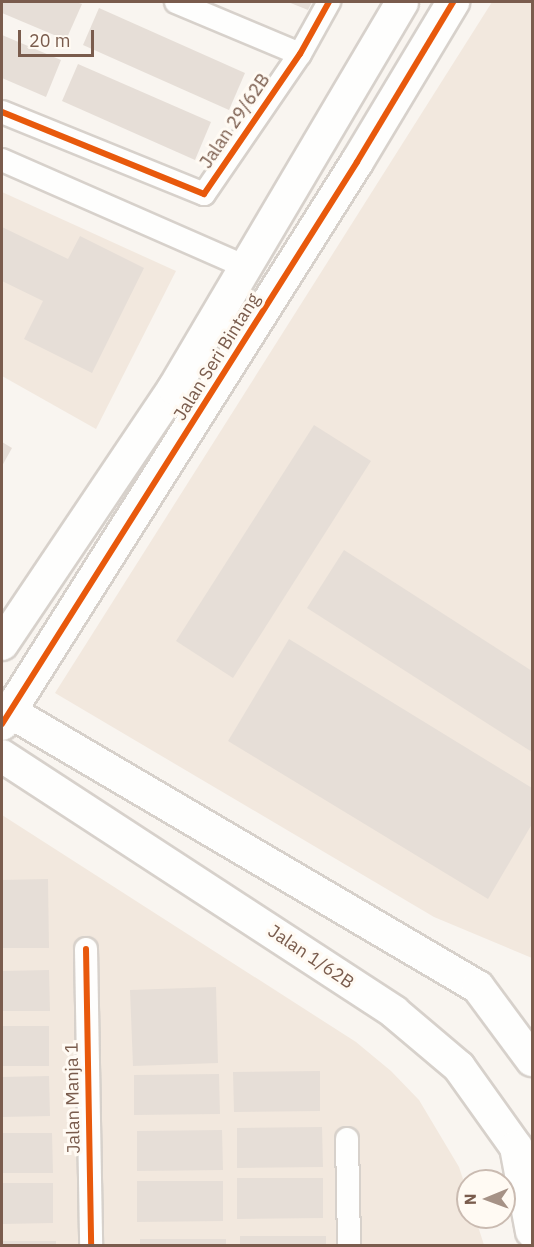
<!DOCTYPE html>
<html>
<head>
<meta charset="utf-8">
<style>
  body { margin:0 }
  #map { position:relative; width:534px; height:1247px; overflow:hidden; background:#f9f5f0; font-family:"IBM Plex Sans",sans-serif }
  div>[style] { position:absolute }
  [style*='--x'] { left:calc(var(--x)*1px); top:calc(var(--y)*1px); width:calc(var(--w)*1px); rotate:calc(var(--a)*1deg) }
  .residential>* { inset:0; background:#f2e8de }
  .building>* { inset:0; background:#e6ded7 }
  .roads { filter:drop-shadow(2px 0 #d7d1cb) drop-shadow(-2px 0 #d7d1cb) drop-shadow(0 2px #d7d1cb) drop-shadow(0 -2px #d7d1cb) }
  .street>* { height:22px; margin:-11px; padding:0 11px; transform-origin:11px; border-radius:11px; background:#fefefd }
  .secondary>* { height:32px; margin:-16px; padding:0 16px; transform-origin:16px; border-radius:16px; background:#fefefd }
  .cycleway>* { height:6px; margin:-3px; padding:0 3px; transform-origin:3px; border-radius:3px; background:#e8590c }
  span { translate:-50% -50%; white-space:nowrap; text-align:center; line-height:1.15; -webkit-text-stroke:6px #fffaf3; paint-order:stroke }
  .street-label { font-size:18px; color:#7a5c4d }
  .frame { position:absolute; inset:0; border:3px solid #7a5c4d; pointer-events:none }
  .north { position:absolute; left:456px; top:1169px; width:60px; height:60px; box-sizing:border-box; background:#fffaf3; border:2px solid #cabbb1; border-radius:50%; rotate:269deg; font-size:16px; font-weight:700; line-height:24px; text-align:center; color:#7a5c4d }
  .north::after { content:''; display:block; margin:auto; width:21px; height:27px; background:#a69286; clip-path:polygon(50% 0,100% 100%,50% 72%,0 100%) }
  .scale { position:absolute; left:18px; top:30px; width:76px; height:27px; box-sizing:border-box; border:3px solid #7a5c4d; border-top:0; padding-left:8px; font-size:18px; line-height:21px; white-space:nowrap; color:#7a5c4d; -webkit-text-stroke:4px #fffaf3; paint-order:stroke }
</style>
</head>
<body>
<div id="map">
  <div class="residential">
    <i style="clip-path:polygon(492px 2px,532px 2px,532px 958px,434px 917px,55px 693px)"></i>
    <i style="clip-path:polygon(2px 192px,176px 271px,96px 429px,2px 376px)"></i>
    <i style="clip-path:polygon(2px 815px,356px 1042px,391px 1071px,419px 1100px,459px 1167px,468px 1194px,468px 1217px,475px 1217px,484px 1245px,2px 1245px)"></i>
  </div>
  <div class="building">
    <i style="clip-path:polygon(2px 2px,76px 2px,82px 4px,66px 40px,2px 13px)"></i>
    <i style="clip-path:polygon(288px 2px,312px 2px,308px 10px)"></i>
    <i style="clip-path:polygon(99px 8px,245px 73px,229px 110px,83px 45px)"></i>
    <i style="clip-path:polygon(2px 35px,61px 60px,46px 97px,2px 78px)"></i>
    <i style="clip-path:polygon(78px 64px,211px 122px,195px 160px,62px 101px)"></i>
    <i style="clip-path:polygon(2px 227px,68px 259px,80px 236px,144px 268px,92px 373px,24px 339px,43px 301px,2px 281px)"></i>
    <i style="clip-path:polygon(314px 425px,371px 461px,233px 678px,176px 641px)"></i>
    <i style="clip-path:polygon(2px 442px,12px 448px,2px 466px)"></i>
    <i style="clip-path:polygon(344px 550px,532px 671px,532px 752px,307px 608px)"></i>
    <i style="clip-path:polygon(289px 639px,532px 788px,532px 824px,488px 899px,228px 741px)"></i>
    <i style="clip-path:polygon(48px 879px,49px 948px,2px 948px,2px 880px)"></i>
    <i style="clip-path:polygon(49px 970px,50px 1011px,2px 1011px,2px 971px)"></i>
    <i style="clip-path:polygon(216px 987px,218px 1063px,133px 1066px,130px 990px)"></i>
    <i style="clip-path:polygon(2px 1026px,49px 1026px,49px 1066px,2px 1066px)"></i>
    <i style="clip-path:polygon(320px 1071px,320px 1111px,234px 1112px,233px 1072px)"></i>
    <i style="clip-path:polygon(219px 1074px,220px 1114px,134px 1115px,134px 1075px)"></i>
    <i style="clip-path:polygon(49px 1076px,50px 1116px,2px 1117px,2px 1077px)"></i>
    <i style="clip-path:polygon(322px 1127px,323px 1167px,237px 1168px,237px 1128px)"></i>
    <i style="clip-path:polygon(222px 1130px,223px 1170px,137px 1171px,137px 1131px)"></i>
    <i style="clip-path:polygon(2px 1133px,52px 1133px,53px 1173px,2px 1173px)"></i>
    <i style="clip-path:polygon(237px 1178px,323px 1178px,323px 1218px,237px 1219px)"></i>
    <i style="clip-path:polygon(137px 1181px,223px 1181px,223px 1221px,137px 1222px)"></i>
    <i style="clip-path:polygon(2px 1183px,53px 1183px,53px 1223px,2px 1224px)"></i>
    <i style="clip-path:polygon(240px 1236px,326px 1236px,326px 1246px,240px 1246px)"></i>
    <i style="clip-path:polygon(140px 1239px,226px 1239px,226px 1246px,140px 1246px)"></i>
    <i style="clip-path:polygon(2px 1241px,56px 1241px,56px 1246px,2px 1246px)"></i>
  </div>
  <div class="roads">
    <div class="street">
      <i style="--x:176;--y:2;--w:134;--a:22.8"></i>
      <i style="--x:2;--y:112;--w:218;--a:22.1"></i>
      <i style="--x:204;--y:194;--w:170;--a:-55.6"></i>
      <i style="--x:300;--y:54;--w:60;--a:-60.9"></i>
      <i style="--x:2;--y:160;--w:266;--a:23.7"></i>
      <i style="--x:86;--y:949;--w:297;--a:89"></i>
      <i style="--x:347;--y:1139;--w:107;--a:88.9"></i>
    </div>
    <div class="secondary">
      <i style="--x:2;--y:644;--w:308;--a:-56.1"></i>
      <i style="--x:174;--y:388;--w:448;--a:-59.4"></i>
      <i style="--x:2;--y:707;--w:552;--a:30.47"></i>
      <i style="--x:478;--y:987;--w:91;--a:53.5"></i>
      <i style="--x:2;--y:724;--w:665;--a:-57.72"></i>
      <i style="--x:357;--y:162;--w:187;--a:-59"></i>
      <i style="--x:2;--y:756;--w:468;--a:33.1"></i>
      <i style="--x:394;--y:1012;--w:85;--a:40.2"></i>
      <i style="--x:459;--y:1067;--w:98;--a:54.5"></i>
      <i style="--x:516;--y:1147;--w:86;--a:79.3"></i>
    </div>
  </div>
  <div class="cycleway">
    <i style="--x:2;--y:112;--w:218;--a:22.1"></i>
    <i style="--x:204;--y:194;--w:170;--a:-55.6"></i>
    <i style="--x:300;--y:54;--w:60;--a:-60.9"></i>
    <i style="--x:2;--y:724;--w:665;--a:-57.72"></i>
    <i style="--x:357;--y:162;--w:187;--a:-59"></i>
    <i style="--x:86;--y:949;--w:297;--a:89"></i>
  </div>
  <div class="street-label">
    <span style="left:235px;top:121px;rotate:-56deg">Jalan 29/62B</span>
    <span style="left:217px;top:357px;rotate:-58deg">Jalan Seri Bintang</span>
    <span style="left:311px;top:957px;rotate:34deg">Jalan 1/62B</span>
    <span style="left:73px;top:1098px;rotate:-91deg">Jalan Manja 1</span>
  </div>
  <div class="frame"></div>
  <div class="north">N</div>
  <div class="scale">20 m</div>
</div>
</body>
</html>
